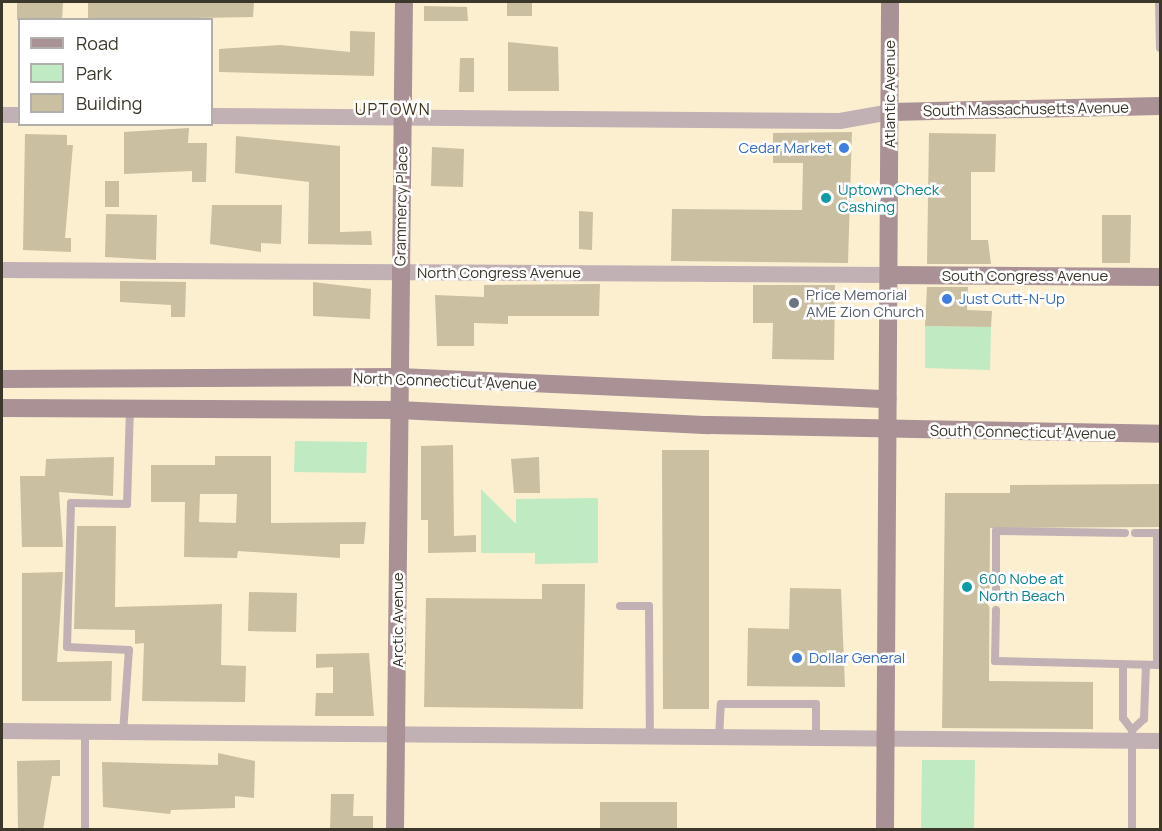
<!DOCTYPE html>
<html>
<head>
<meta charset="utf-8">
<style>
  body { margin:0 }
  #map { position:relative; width:1162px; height:831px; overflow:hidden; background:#fbefd0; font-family:Manrope,sans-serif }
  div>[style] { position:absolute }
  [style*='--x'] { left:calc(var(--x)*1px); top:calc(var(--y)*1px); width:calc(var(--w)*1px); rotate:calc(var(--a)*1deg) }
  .green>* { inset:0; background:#bfeac2 }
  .building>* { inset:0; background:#cabfa1 }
  .lane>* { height:8px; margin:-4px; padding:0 4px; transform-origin:4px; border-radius:4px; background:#c1b0b4 }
  .street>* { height:16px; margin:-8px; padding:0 8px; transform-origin:8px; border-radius:8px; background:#c1b0b4 }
  .secondary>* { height:18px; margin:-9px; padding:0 9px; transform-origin:9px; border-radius:9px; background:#a99196 }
  .dots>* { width:16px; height:16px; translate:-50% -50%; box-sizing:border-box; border:3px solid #fff; border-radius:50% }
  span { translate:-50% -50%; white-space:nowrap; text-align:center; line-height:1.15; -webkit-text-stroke:5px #fff; paint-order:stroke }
  .street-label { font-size:15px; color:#3b372a }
  .shop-label { font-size:15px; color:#366cbe }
  .right { translate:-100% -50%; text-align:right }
  .left { translate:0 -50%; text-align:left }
  .culture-label { font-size:15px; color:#0d838f }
  .worship-label { font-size:15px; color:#5b616d }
  .neighbourhood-label { font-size:16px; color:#3d341a; letter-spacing:1.5px }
  .frame { position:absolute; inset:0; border:3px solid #3b372a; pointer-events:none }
  .legend { position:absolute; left:18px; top:18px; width:195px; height:108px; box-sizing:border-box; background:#fff; border:2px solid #b1afaa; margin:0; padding:8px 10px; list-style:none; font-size:18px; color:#3b372a }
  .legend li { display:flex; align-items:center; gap:12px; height:30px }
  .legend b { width:30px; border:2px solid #b1afaa }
</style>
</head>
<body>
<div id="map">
  <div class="green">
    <i style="clip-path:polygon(925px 326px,991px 327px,990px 370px,925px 368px)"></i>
    <i style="clip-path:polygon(295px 441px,367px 442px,366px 473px,294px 472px)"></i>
    <i style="clip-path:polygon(481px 489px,516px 524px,516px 499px,598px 498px,598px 563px,535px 564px,535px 553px,481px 553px)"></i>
    <i style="clip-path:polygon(922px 760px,975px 760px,974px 829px,921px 829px)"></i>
  </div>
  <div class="building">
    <i style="clip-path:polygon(17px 2px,63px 2px,62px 20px,17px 20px)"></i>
    <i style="clip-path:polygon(88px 2px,254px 2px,253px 17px,88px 20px)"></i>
    <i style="clip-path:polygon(507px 2px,532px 2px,532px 16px,507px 16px)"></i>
    <i style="clip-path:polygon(424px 6px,467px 7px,468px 21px,424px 21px)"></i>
    <i style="clip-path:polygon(350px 31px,375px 32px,374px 76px,219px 72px,219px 49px,280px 45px,350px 52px)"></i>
    <i style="clip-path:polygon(508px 42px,558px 47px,559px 91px,508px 91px)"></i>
    <i style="clip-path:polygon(460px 58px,474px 58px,474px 92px,459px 92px)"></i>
    <i style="clip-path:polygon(189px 128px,188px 143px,207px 143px,206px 182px,192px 182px,192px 171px,124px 174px,124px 132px)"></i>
    <i style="clip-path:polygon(852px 132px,848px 263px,671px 261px,672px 209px,802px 210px,803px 163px,773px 163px,773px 133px)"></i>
    <i style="clip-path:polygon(929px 133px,996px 134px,995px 172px,971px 172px,971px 240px,988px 240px,991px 264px,927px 264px)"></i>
    <i style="clip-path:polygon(25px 134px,67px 135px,67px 145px,73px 145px,65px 238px,71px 238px,71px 252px,23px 250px)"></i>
    <i style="clip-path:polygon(236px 136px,340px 146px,340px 232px,371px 231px,372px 245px,308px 244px,309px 182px,235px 173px)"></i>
    <i style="clip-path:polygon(432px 147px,464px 149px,463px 187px,431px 186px)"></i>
    <i style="clip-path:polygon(105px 181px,119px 181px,119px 207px,105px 207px)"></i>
    <i style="clip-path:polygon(212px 205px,282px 205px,281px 244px,261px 243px,261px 252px,210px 244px)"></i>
    <i style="clip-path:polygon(579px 211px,593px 212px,592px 250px,579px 249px)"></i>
    <i style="clip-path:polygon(106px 214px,157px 215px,156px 260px,105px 257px)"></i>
    <i style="clip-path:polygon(1102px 215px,1131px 215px,1130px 263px,1102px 263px)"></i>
    <i style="clip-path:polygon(120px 281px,186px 282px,185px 317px,171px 317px,171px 305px,120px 302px)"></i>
    <i style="clip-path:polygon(313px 282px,371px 289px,370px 319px,313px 316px)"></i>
    <i style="clip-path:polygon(600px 284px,599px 316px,508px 316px,508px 324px,474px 323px,474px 346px,437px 346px,435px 295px,484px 297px,484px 285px)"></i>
    <i style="clip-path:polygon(753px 285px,835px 285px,834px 360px,772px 359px,773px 323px,753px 323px)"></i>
    <i style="clip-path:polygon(927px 287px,968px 287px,967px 310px,992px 311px,991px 327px,925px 326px)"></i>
    <i style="clip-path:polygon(453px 445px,454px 536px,476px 535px,476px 552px,428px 553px,428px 520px,421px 520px,421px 446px)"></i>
    <i style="clip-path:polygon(662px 450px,709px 450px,709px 709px,663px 709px)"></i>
    <i style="clip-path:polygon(evenodd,215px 456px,271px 456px,271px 523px,366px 522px,364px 544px,340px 544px,340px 558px,238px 551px,237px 558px,184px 557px,185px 502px,151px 502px,151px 465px,215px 465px,215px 456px,200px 494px,237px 494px,236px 523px,199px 522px,200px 494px)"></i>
    <i style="clip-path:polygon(114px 457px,113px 496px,59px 492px,63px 547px,22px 547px,20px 476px,45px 476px,46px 459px)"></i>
    <i style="clip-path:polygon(539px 457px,540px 493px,514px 493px,511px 459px)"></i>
    <i style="clip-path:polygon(1161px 484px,1161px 527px,990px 528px,989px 681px,1093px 682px,1093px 729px,942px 728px,945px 493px,1010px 493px,1010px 485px)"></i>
    <i style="clip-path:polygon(77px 526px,116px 526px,115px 607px,222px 604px,221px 665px,246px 666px,245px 702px,142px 701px,144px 643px,135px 644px,135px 630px,74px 629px)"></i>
    <i style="clip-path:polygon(63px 572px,57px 662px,112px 661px,111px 701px,22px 701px,22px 573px)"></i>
    <i style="clip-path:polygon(542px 584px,585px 584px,583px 709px,424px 707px,426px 598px,542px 599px)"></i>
    <i style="clip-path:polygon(790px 588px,841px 589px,845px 687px,747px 686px,748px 628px,789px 629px)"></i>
    <i style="clip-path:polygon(249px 592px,297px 593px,296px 632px,248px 631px)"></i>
    <i style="clip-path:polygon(369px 653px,374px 716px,315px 716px,316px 693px,333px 693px,333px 667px,316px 668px,316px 654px)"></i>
    <i style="clip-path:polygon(218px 753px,255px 761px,254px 798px,235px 796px,235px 808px,171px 810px,170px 814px,103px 807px,102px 762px,218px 765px)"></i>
    <i style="clip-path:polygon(60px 760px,60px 776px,52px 776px,43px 830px,18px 830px,17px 761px)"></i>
    <i style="clip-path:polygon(331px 794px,354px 794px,353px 816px,373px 816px,373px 830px,330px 830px)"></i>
    <i style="clip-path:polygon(600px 802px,677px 802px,677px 830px,600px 830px)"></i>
  </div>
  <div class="lane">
    <i style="--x:1159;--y:2;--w:46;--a:88.8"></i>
    <i style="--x:1135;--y:533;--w:25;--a:0"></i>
    <i style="--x:996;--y:598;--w:67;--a:-90"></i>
    <i style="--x:996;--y:531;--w:129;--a:0.9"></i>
    <i style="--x:620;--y:606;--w:29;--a:0"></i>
    <i style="--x:649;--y:606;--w:131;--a:89.6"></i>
    <i style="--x:996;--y:610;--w:51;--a:91.1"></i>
    <i style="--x:995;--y:661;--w:165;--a:1.4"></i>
    <i style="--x:1157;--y:665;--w:132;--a:-90"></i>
    <i style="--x:1123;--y:666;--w:52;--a:90"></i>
    <i style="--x:1123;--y:718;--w:15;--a:53"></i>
    <i style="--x:1132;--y:730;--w:100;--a:90"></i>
    <i style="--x:1132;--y:730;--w:16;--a:-43"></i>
    <i style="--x:1144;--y:719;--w:54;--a:-87.9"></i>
    <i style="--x:85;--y:733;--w:97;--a:90"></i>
    <i style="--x:123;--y:733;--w:83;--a:-85.9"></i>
    <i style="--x:129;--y:650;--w:62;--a:-177.2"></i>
    <i style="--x:67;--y:647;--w:144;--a:-88.4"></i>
    <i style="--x:71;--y:503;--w:56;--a:1"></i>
    <i style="--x:127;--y:504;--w:95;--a:-88.2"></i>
    <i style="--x:719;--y:738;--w:34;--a:-87"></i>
    <i style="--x:721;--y:704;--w:95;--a:0"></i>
    <i style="--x:816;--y:704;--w:34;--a:90"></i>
  </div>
  <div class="street">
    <i style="--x:2;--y:115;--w:18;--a:0"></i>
    <i style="--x:212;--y:116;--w:628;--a:0.46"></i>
    <i style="--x:840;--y:121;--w:52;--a:-10"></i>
    <i style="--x:2;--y:270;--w:887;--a:0.32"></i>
    <i style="--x:2;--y:731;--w:1158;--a:0.49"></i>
  </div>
  <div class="secondary">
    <i style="--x:891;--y:112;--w:269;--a:-1.3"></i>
    <i style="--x:889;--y:275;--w:271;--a:0.4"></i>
    <i style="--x:2;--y:379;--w:397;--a:-0.3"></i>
    <i style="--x:399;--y:377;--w:489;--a:2.6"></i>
    <i style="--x:2;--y:408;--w:397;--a:0.3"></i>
    <i style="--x:399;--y:410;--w:310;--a:2.8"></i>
    <i style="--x:709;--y:425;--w:451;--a:1.1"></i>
    <i style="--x:395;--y:830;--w:828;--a:-89.38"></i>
    <i style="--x:885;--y:830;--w:828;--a:-89.65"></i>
  </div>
  <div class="dots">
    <i style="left:844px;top:148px;background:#3f7fe0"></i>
    <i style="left:826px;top:198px;background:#0f9aa8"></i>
    <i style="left:947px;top:299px;background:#3f7fe0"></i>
    <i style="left:794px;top:303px;background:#6b7280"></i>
    <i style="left:967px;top:587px;background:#0f9aa8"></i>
    <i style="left:797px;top:658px;background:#3f7fe0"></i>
  </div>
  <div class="street-label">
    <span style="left:890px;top:94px;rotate:-90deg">Atlantic Avenue</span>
    <span style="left:1026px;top:109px;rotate:-1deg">South Massachusetts Avenue</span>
    <span style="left:401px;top:206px;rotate:-89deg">Grammercy Place</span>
    <span style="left:499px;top:273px">North Congress Avenue</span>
    <span style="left:1025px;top:276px">South Congress Avenue</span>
    <span style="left:445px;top:381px;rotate:2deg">North Connecticut Avenue</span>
    <span style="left:1023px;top:432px;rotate:1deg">South Connecticut Avenue</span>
    <span style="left:398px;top:620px;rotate:-90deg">Arctic Avenue</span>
  </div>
  <div class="shop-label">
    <span class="right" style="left:832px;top:148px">Cedar Market</span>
    <span class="left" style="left:959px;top:299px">Just Cutt-N-Up</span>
    <span class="left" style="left:809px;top:658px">Dollar General</span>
  </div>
  <div class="culture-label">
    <span class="left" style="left:838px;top:198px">Uptown Check<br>Cashing</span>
    <span class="left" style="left:979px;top:587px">600 Nobe at<br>North Beach</span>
  </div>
  <div class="worship-label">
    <span class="left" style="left:806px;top:303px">Price Memorial<br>AME Zion Church</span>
  </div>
  <div class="neighbourhood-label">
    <span style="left:393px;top:109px">UPTOWN</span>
  </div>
  <div class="frame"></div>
  <ul class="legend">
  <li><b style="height:8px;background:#a99196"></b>Road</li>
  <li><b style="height:16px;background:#bfeac2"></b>Park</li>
  <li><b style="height:16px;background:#cabfa1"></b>Building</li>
  </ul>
</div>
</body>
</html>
